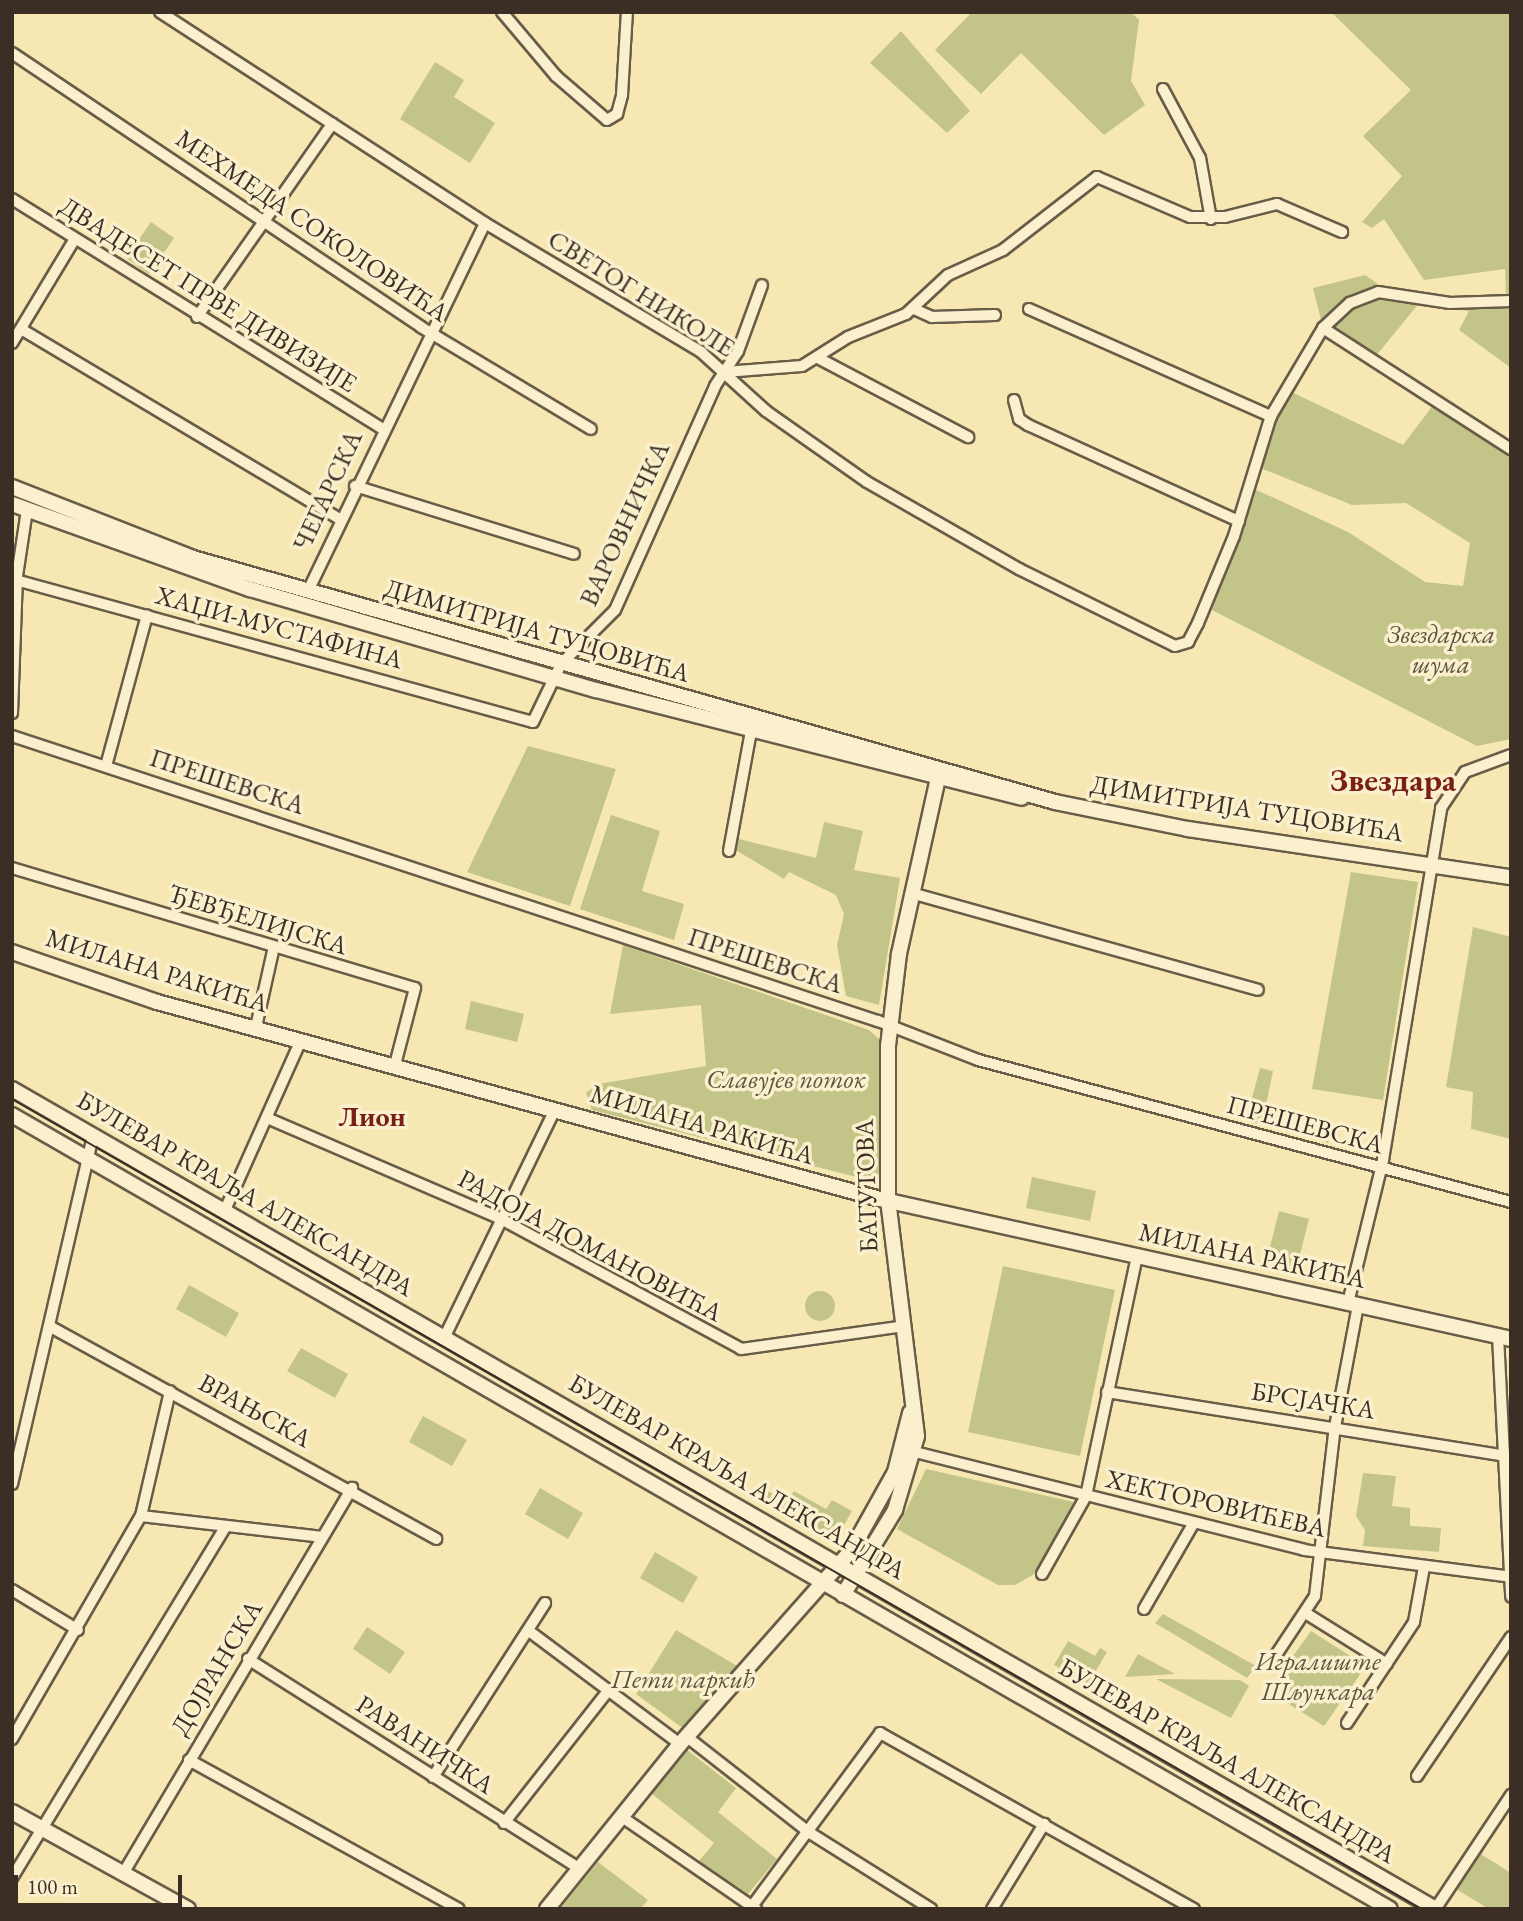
<!DOCTYPE html>
<html>
<head>
<meta charset="utf-8">
<style>
  body { margin:0 }
  #map { position:relative; width:1523px; height:1921px; overflow:hidden; background:#f7e8b3; font-family:"EB Garamond",serif }
  div>[style] { position:absolute }
  [style*='--x'] { left:calc(var(--x)*1px); top:calc(var(--y)*1px); width:calc(var(--w)*1px); rotate:calc(var(--a)*1deg) }
  .green>* { inset:0; background:#c3c488 }
  .round { border-radius:50% }
  .roads { filter:drop-shadow(2px 0 #695c48) drop-shadow(-2px 0 #695c48) drop-shadow(0 2px #695c48) drop-shadow(0 -2px #695c48) }
  .street>* { height:10px; margin:-5px; padding:0 5px; transform-origin:5px; border-radius:5px; background:#faf0ce }
  .secondary>* { height:14px; margin:-7px; padding:0 7px; transform-origin:7px; border-radius:7px; background:#faf0ce }
  .tram>* { height:2px; margin:-1px; padding:0 1px; transform-origin:1px; border-radius:1px; background:#3a2e25 }
  span { translate:-50% -50%; white-space:nowrap; text-align:center; line-height:1.15; -webkit-text-stroke:7px #faf0ce; paint-order:stroke }
  .street-label { font-size:26px; color:#3a2e25 }
  .park-label { font-size:26px; color:#5c543e; font-style:italic }
  .neighbourhood-label { font-size:28px; color:#7a1f14; font-weight:700 }
  .district-label { font-size:33px; color:#7a1f14; font-weight:700 }
  .frame { position:absolute; inset:0; border:14px solid #3a2e25; pointer-events:none }
  .scale { position:absolute; left:14px; top:1875px; width:168px; height:32px; box-sizing:border-box; border:4px solid #3a2e25; border-top:0; padding-left:9px; font-size:21px; line-height:24px; white-space:nowrap; color:#3a2e25; -webkit-text-stroke:5px #faf0ce; paint-order:stroke }
</style>
</head>
<body>
<div id="map">
  <div class="green">
    <i style="clip-path:polygon(972px 12px,1131px 12px,1139px 20px,1131px 81px,1145px 105px,1104px 135px,1021px 53px,981px 94px,935px 50px)"></i>
    <i style="clip-path:polygon(1331px 12px,1511px 12px,1511px 368px,1459px 330px,1469px 311px,1420px 302px,1375px 357px,1511px 449px,1511px 739px,1477px 746px,1212px 610px,1248px 486px,1348px 532px,1425px 582px,1463px 586px,1470px 543px,1406px 503px,1352px 505px,1253px 465px,1283px 388px,1403px 445px,1437px 400px,1323px 328px,1313px 288px,1365px 275px,1389px 292px,1447px 302px,1506px 299px,1505px 269px,1424px 280px,1384px 219px,1372px 228px,1362px 222px,1402px 176px,1363px 136px,1411px 90px)"></i>
    <i style="clip-path:polygon(901px 31px,970px 111px,947px 133px,870px 63px)"></i>
    <i style="clip-path:polygon(435px 62px,464px 80px,454px 97px,495px 123px,470px 163px,400px 119px)"></i>
    <i style="clip-path:polygon(151px 222px,174px 238px,149px 274px,126px 258px)"></i>
    <i style="clip-path:polygon(528px 746px,616px 769px,570px 906px,467px 872px)"></i>
    <i style="clip-path:polygon(611px 815px,660px 831px,642px 891px,684px 904px,674px 940px,580px 909px)"></i>
    <i style="clip-path:polygon(824px 822px,863px 831px,854px 870px,900px 878px,879px 1005px,846px 996px,837px 945px,844px 914px,836px 895px,789px 872px,784px 879px,734px 849px,735px 838px,816px 858px)"></i>
    <i style="clip-path:polygon(1351px 872px,1418px 882px,1383px 1100px,1312px 1089px)"></i>
    <i style="clip-path:polygon(1473px 927px,1511px 937px,1511px 1139px,1471px 1129px,1473px 1092px,1446px 1087px)"></i>
    <i style="clip-path:polygon(623px 945px,869px 1030px,879px 1039px,879px 1174px,868px 1180px,592px 1110px,586px 1093px,598px 1084px,706px 1066px,701px 1005px,610px 1014px)"></i>
    <i style="clip-path:polygon(471px 1001px,524px 1014px,517px 1042px,465px 1029px)"></i>
    <i style="clip-path:polygon(1260px 1068px,1273px 1071px,1264px 1115px,1330px 1135px,1328px 1143px,1246px 1120px)"></i>
    <i style="clip-path:polygon(1032px 1177px,1096px 1191px,1090px 1221px,1026px 1208px)"></i>
    <i style="clip-path:polygon(1279px 1211px,1309px 1219px,1295px 1275px,1265px 1267px)"></i>
    <i style="clip-path:polygon(1003px 1266px,1115px 1290px,1080px 1456px,968px 1432px)"></i>
    <i style="clip-path:polygon(189px 1285px,239px 1313px,226px 1337px,176px 1309px)"></i>
    <i class="round" style="left:805px;top:1291px;width:30px;height:30px"></i>
    <i style="clip-path:polygon(301px 1348px,348px 1374px,335px 1398px,287px 1371px)"></i>
    <i style="clip-path:polygon(423px 1416px,467px 1440px,452px 1466px,409px 1442px)"></i>
    <i style="clip-path:polygon(926px 1469px,1074px 1502px,1036px 1573px,1015px 1585px,998px 1585px,897px 1529px)"></i>
    <i style="clip-path:polygon(1363px 1473px,1396px 1476px,1392px 1506px,1410px 1508px,1410px 1526px,1441px 1528px,1439px 1552px,1363px 1546px,1365px 1530px,1356px 1516px)"></i>
    <i style="clip-path:polygon(759px 1486px,787px 1502px,794px 1491px,826px 1509px,832px 1500px,852px 1511px,834px 1543px,752px 1497px)"></i>
    <i style="clip-path:polygon(540px 1488px,583px 1513px,568px 1539px,525px 1514px)"></i>
    <i style="clip-path:polygon(655px 1552px,698px 1577px,683px 1603px,640px 1578px)"></i>
    <i style="clip-path:polygon(1163px 1614px,1256px 1666px,1247px 1678px,1155px 1623px)"></i>
    <i style="clip-path:polygon(367px 1627px,405px 1652px,390px 1674px,353px 1649px)"></i>
    <i style="clip-path:polygon(676px 1630px,739px 1667px,684px 1729px,636px 1694px)"></i>
    <i style="clip-path:polygon(1311px 1631px,1366px 1666px,1324px 1726px,1268px 1691px)"></i>
    <i style="clip-path:polygon(1068px 1641px,1095px 1656px,1100px 1648px,1107px 1652px,1088px 1684px,1054px 1665px)"></i>
    <i style="clip-path:polygon(1138px 1654px,1175px 1674px,1125px 1677px)"></i>
    <i style="clip-path:polygon(1156px 1679px,1240px 1680px,1249px 1686px,1231px 1718px)"></i>
    <i style="clip-path:polygon(682px 1746px,736px 1788px,718px 1812px,777px 1859px,748px 1894px,699px 1861px,714px 1843px,647px 1790px)"></i>
    <i style="clip-path:polygon(1479px 1853px,1511px 1873px,1509px 1909px,1489px 1909px,1456px 1889px)"></i>
    <i style="clip-path:polygon(598px 1862px,648px 1900px,640px 1909px,560px 1909px)"></i>
  </div>
  <div class="roads">
    <div class="street">
      <i style="--x:160;--y:12;--w:387;--a:33"></i>
      <i style="--x:485;--y:223;--w:252;--a:30.8"></i>
      <i style="--x:701;--y:352;--w:88;--a:42.2"></i>
      <i style="--x:766;--y:411;--w:123;--a:35.1"></i>
      <i style="--x:867;--y:482;--w:175;--a:29.8"></i>
      <i style="--x:1019;--y:569;--w:174;--a:26.3"></i>
      <i style="--x:1175;--y:646;--w:14;--a:-17"></i>
      <i style="--x:1188;--y:642;--w:21;--a:-62"></i>
      <i style="--x:1198;--y:623;--w:94;--a:-67.5"></i>
      <i style="--x:1234;--y:536;--w:126;--a:-72.9"></i>
      <i style="--x:1271;--y:416;--w:102;--a:-59.4"></i>
      <i style="--x:1323;--y:328;--w:37;--a:-43"></i>
      <i style="--x:1350;--y:303;--w:30;--a:-21"></i>
      <i style="--x:1378;--y:292;--w:73;--a:8.7"></i>
      <i style="--x:1450;--y:303;--w:61;--a:-1.9"></i>
      <i style="--x:502;--y:12;--w:84;--a:49.8"></i>
      <i style="--x:556;--y:76;--w:67;--a:40.8"></i>
      <i style="--x:607;--y:120;--w:12;--a:-31"></i>
      <i style="--x:617;--y:114;--w:20;--a:-75"></i>
      <i style="--x:622;--y:95;--w:83;--a:-86.6"></i>
      <i style="--x:12;--y:53;--w:492;--a:33.8"></i>
      <i style="--x:421;--y:327;--w:198;--a:31"></i>
      <i style="--x:1163;--y:89;--w:78;--a:61.8"></i>
      <i style="--x:1200;--y:158;--w:62;--a:79.8"></i>
      <i style="--x:12;--y:199;--w:435;--a:31.8"></i>
      <i style="--x:914;--y:309;--w:20;--a:24"></i>
      <i style="--x:932;--y:317;--w:63;--a:-1.8"></i>
      <i style="--x:1029;--y:309;--w:265;--a:23.9"></i>
      <i style="--x:197;--y:317;--w:236;--a:-55"></i>
      <i style="--x:1323;--y:328;--w:224;--a:32.8"></i>
      <i style="--x:21;--y:329;--w:371;--a:30.8"></i>
      <i style="--x:12;--y:343;--w:118;--a:-58.9"></i>
      <i style="--x:818;--y:358;--w:170;--a:27.8"></i>
      <i style="--x:725;--y:372;--w:77;--a:-4.5"></i>
      <i style="--x:802;--y:366;--w:54;--a:-32.2"></i>
      <i style="--x:848;--y:337;--w:62;--a:-21.6"></i>
      <i style="--x:906;--y:314;--w:57;--a:-42.9"></i>
      <i style="--x:948;--y:275;--w:60;--a:-24.4"></i>
      <i style="--x:1003;--y:250;--w:119;--a:-37.8"></i>
      <i style="--x:1097;--y:177;--w:101;--a:23.3"></i>
      <i style="--x:1190;--y:217;--w:35;--a:0"></i>
      <i style="--x:1225;--y:217;--w:54;--a:-14"></i>
      <i style="--x:1277;--y:204;--w:71;--a:23.3"></i>
      <i style="--x:1014;--y:400;--w:20;--a:75"></i>
      <i style="--x:1019;--y:419;--w:11;--a:34"></i>
      <i style="--x:1028;--y:425;--w:232;--a:24.5"></i>
      <i style="--x:355;--y:486;--w:229;--a:17.2"></i>
      <i style="--x:12;--y:579;--w:540;--a:15.35"></i>
      <i style="--x:533;--y:722;--w:64;--a:-64.2"></i>
      <i style="--x:561;--y:664;--w:76;--a:-45"></i>
      <i style="--x:615;--y:610;--w:245;--a:-65.9"></i>
      <i style="--x:715;--y:386;--w:42;--a:-56.7"></i>
      <i style="--x:738;--y:351;--w:70;--a:-70"></i>
      <i style="--x:308;--y:591;--w:408;--a:-64.3"></i>
      <i style="--x:12;--y:713;--w:137;--a:-87.9"></i>
      <i style="--x:17;--y:576;--w:67;--a:-81.4"></i>
      <i style="--x:12;--y:736;--w:912;--a:18.22"></i>
      <i style="--x:878;--y:1021;--w:107;--a:21.3"></i>
      <i style="--x:978;--y:1060;--w:552;--a:14.92"></i>
      <i style="--x:106;--y:766;--w:156;--a:-74.8"></i>
      <i style="--x:729;--y:851;--w:122;--a:-79.6"></i>
      <i style="--x:12;--y:868;--w:420;--a:16.6"></i>
      <i style="--x:415;--y:988;--w:80;--a:104.6"></i>
      <i style="--x:911;--y:893;--w:360;--a:15.6"></i>
      <i style="--x:256;--y:1027;--w:78;--a:-77.4"></i>
      <i style="--x:267;--y:1118;--w:255;--a:23.3"></i>
      <i style="--x:501;--y:1219;--w:273;--a:28.4"></i>
      <i style="--x:741;--y:1349;--w:165;--a:-8"></i>
      <i style="--x:225;--y:1210;--w:186;--a:-65.9"></i>
      <i style="--x:1348;--y:1303;--w:147;--a:-76.2"></i>
      <i style="--x:1383;--y:1160;--w:357;--a:-80.6"></i>
      <i style="--x:1441;--y:808;--w:43;--a:-56.3"></i>
      <i style="--x:1465;--y:772;--w:49;--a:-20.3"></i>
      <i style="--x:49;--y:1326;--w:442;--a:28.8"></i>
      <i style="--x:445;--y:1336;--w:252;--a:-64.1"></i>
      <i style="--x:1498;--y:1336;--w:261;--a:87.1"></i>
      <i style="--x:1107;--y:1392;--w:409;--a:9.1"></i>
      <i style="--x:915;--y:1452;--w:401;--a:14.1"></i>
      <i style="--x:1304;--y:1550;--w:209;--a:7.4"></i>
      <i style="--x:12;--y:1484;--w:358;--a:-76.9"></i>
      <i style="--x:141;--y:1516;--w:183;--a:6.6"></i>
      <i style="--x:1042;--y:1574;--w:90;--a:-60.6"></i>
      <i style="--x:1086;--y:1496;--w:245;--a:-78"></i>
      <i style="--x:12;--y:1590;--w:77;--a:31.2"></i>
      <i style="--x:1144;--y:1609;--w:98;--a:-60"></i>
      <i style="--x:1307;--y:1614;--w:94;--a:32"></i>
      <i style="--x:529;--y:1631;--w:189;--a:36.8"></i>
      <i style="--x:248;--y:1659;--w:393;--a:32.3"></i>
      <i style="--x:1272;--y:1661;--w:78;--a:-56.5"></i>
      <i style="--x:1315;--y:1596;--w:170;--a:-83.3"></i>
      <i style="--x:1335;--y:1427;--w:124;--a:-79.3"></i>
      <i style="--x:1347;--y:1723;--w:121;--a:-56.4"></i>
      <i style="--x:1414;--y:1622;--w:56;--a:-79.7"></i>
      <i style="--x:687;--y:1737;--w:156;--a:38"></i>
      <i style="--x:810;--y:1833;--w:143;--a:32.1"></i>
      <i style="--x:12;--y:1739;--w:258;--a:-60"></i>
      <i style="--x:141;--y:1516;--w:128;--a:-76.9"></i>
      <i style="--x:189;--y:1760;--w:308;--a:28.9"></i>
      <i style="--x:1417;--y:1776;--w:168;--a:-55.9"></i>
      <i style="--x:433;--y:1777;--w:207;--a:-57.2"></i>
      <i style="--x:622;--y:1817;--w:163;--a:34.5"></i>
      <i style="--x:504;--y:1823;--w:168;--a:-51.8"></i>
      <i style="--x:124;--y:1872;--w:447;--a:-59.3"></i>
      <i style="--x:12;--y:1878;--w:412;--a:-58.7"></i>
      <i style="--x:1436;--y:1908;--w:136;--a:-56.4"></i>
      <i style="--x:750;--y:1909;--w:219;--a:-53.5"></i>
      <i style="--x:880;--y:1733;--w:360;--a:29.3"></i>
      <i style="--x:992;--y:1909;--w:100;--a:-58.5"></i>
    </div>
    <div class="secondary">
      <i style="--x:12;--y:487;--w:194;--a:21.4"></i>
      <i style="--x:193;--y:558;--w:896;--a:15.8"></i>
      <i style="--x:1055;--y:802;--w:136;--a:11.5"></i>
      <i style="--x:1188;--y:829;--w:327;--a:8.5"></i>
      <i style="--x:12;--y:504;--w:253;--a:19.7"></i>
      <i style="--x:250;--y:589;--w:360;--a:16.3"></i>
      <i style="--x:596;--y:690;--w:439;--a:14.2"></i>
      <i style="--x:12;--y:952;--w:153;--a:19"></i>
      <i style="--x:157;--y:1002;--w:749;--a:15.24"></i>
      <i style="--x:880;--y:1199;--w:646;--a:12.51"></i>
      <i style="--x:12;--y:1089;--w:1643;--a:29.94"></i>
      <i style="--x:12;--y:1115;--w:1590;--a:29.95"></i>
      <i style="--x:843;--y:1595;--w:100;--a:-58.5"></i>
      <i style="--x:895;--y:1510;--w:77;--a:-73.4"></i>
      <i style="--x:917;--y:1436;--w:237;--a:-97"></i>
      <i style="--x:888;--y:1201;--w:155;--a:-90"></i>
      <i style="--x:888;--y:1046;--w:93;--a:-83.2"></i>
      <i style="--x:899;--y:954;--w:185;--a:-77.5"></i>
      <i style="--x:12;--y:1812;--w:201;--a:28.9"></i>
      <i style="--x:547;--y:1909;--w:212;--a:-51.1"></i>
      <i style="--x:680;--y:1744;--w:258;--a:-48.5"></i>
      <i style="--x:851;--y:1551;--w:90;--a:-60.9"></i>
      <i style="--x:895;--y:1472;--w:61;--a:-75.7"></i>
    </div>
  </div>
  <div class="tram">
    <i style="--x:12;--y:1099;--w:1626;--a:29.88"></i>
  </div>
  <div class="street-label">
    <span style="left:312px;top:226px;rotate:34deg">МЕХМЕДА СОКОЛОВИЋА</span>
    <span style="left:641px;top:294px;rotate:32deg">СВЕТОГ НИКОЛЕ</span>
    <span style="left:208px;top:295px;rotate:32deg">ДВАДЕСЕТ ПРВЕ ДИВИЗИЈЕ</span>
    <span style="left:328px;top:491px;rotate:-65deg">ЧЕГАРСКА</span>
    <span style="left:625px;top:524px;rotate:-65deg">ВАРОВНИЧКА</span>
    <span style="left:279px;top:628px;rotate:15deg">ХАЏИ-МУСТАФИНА</span>
    <span style="left:537px;top:631px;rotate:16deg">ДИМИТРИЈА ТУЦОВИЋА</span>
    <span style="left:227px;top:782px;rotate:18deg">ПРЕШЕВСКА</span>
    <span style="left:1247px;top:809px;rotate:9deg">ДИМИТРИЈА ТУЦОВИЋА</span>
    <span style="left:258px;top:920px;rotate:17deg">ЂЕВЂЕЛИЈСКА</span>
    <span style="left:765px;top:961px;rotate:18deg">ПРЕШЕВСКА</span>
    <span style="left:157px;top:971px;rotate:17deg">МИЛАНА РАКИЋА</span>
    <span style="left:702px;top:1125px;rotate:16deg">МИЛАНА РАКИЋА</span>
    <span style="left:1305px;top:1125px;rotate:15deg">ПРЕШЕВСКА</span>
    <span style="left:867px;top:1186px;rotate:-92deg">БАТУТОВА</span>
    <span style="left:245px;top:1194px;rotate:30deg">БУЛЕВАР КРАЉА АЛЕКСАНДРА</span>
    <span style="left:590px;top:1246px;rotate:28deg">РАДОЈА ДОМАНОВИЋА</span>
    <span style="left:1252px;top:1256px;rotate:12deg">МИЛАНА РАКИЋА</span>
    <span style="left:1313px;top:1401px;rotate:9deg">БРСЈАЧКА</span>
    <span style="left:255px;top:1411px;rotate:29deg">ВРАЊСКА</span>
    <span style="left:737px;top:1477px;rotate:30deg">БУЛЕВАР КРАЉА АЛЕКСАНДРА</span>
    <span style="left:1216px;top:1504px;rotate:13deg">ХЕКТОРОВИЋЕВА</span>
    <span style="left:217px;top:1668px;rotate:-59deg">ДОЈРАНСКА</span>
    <span style="left:425px;top:1745px;rotate:33deg">РАВАНИЧКА</span>
    <span style="left:1227px;top:1761px;rotate:30deg">БУЛЕВАР КРАЉА АЛЕКСАНДРА</span>
  </div>
  <div class="park-label">
    <span style="left:1441px;top:650px">Звездарска<br>шума</span>
    <span style="left:786px;top:1080px">Славујев поток</span>
    <span style="left:1318px;top:1677px">Игралиште<br>Шљункара</span>
    <span style="left:683px;top:1680px">Пети паркић</span>
  </div>
  <div class="neighbourhood-label">
    <span style="left:372px;top:1116px">Лион</span>
  </div>
  <div class="district-label">
    <span style="left:1393px;top:780px">Звездара</span>
  </div>
  <div class="frame"></div>
  <div class="scale">100 m</div>
</div>
</body>
</html>
